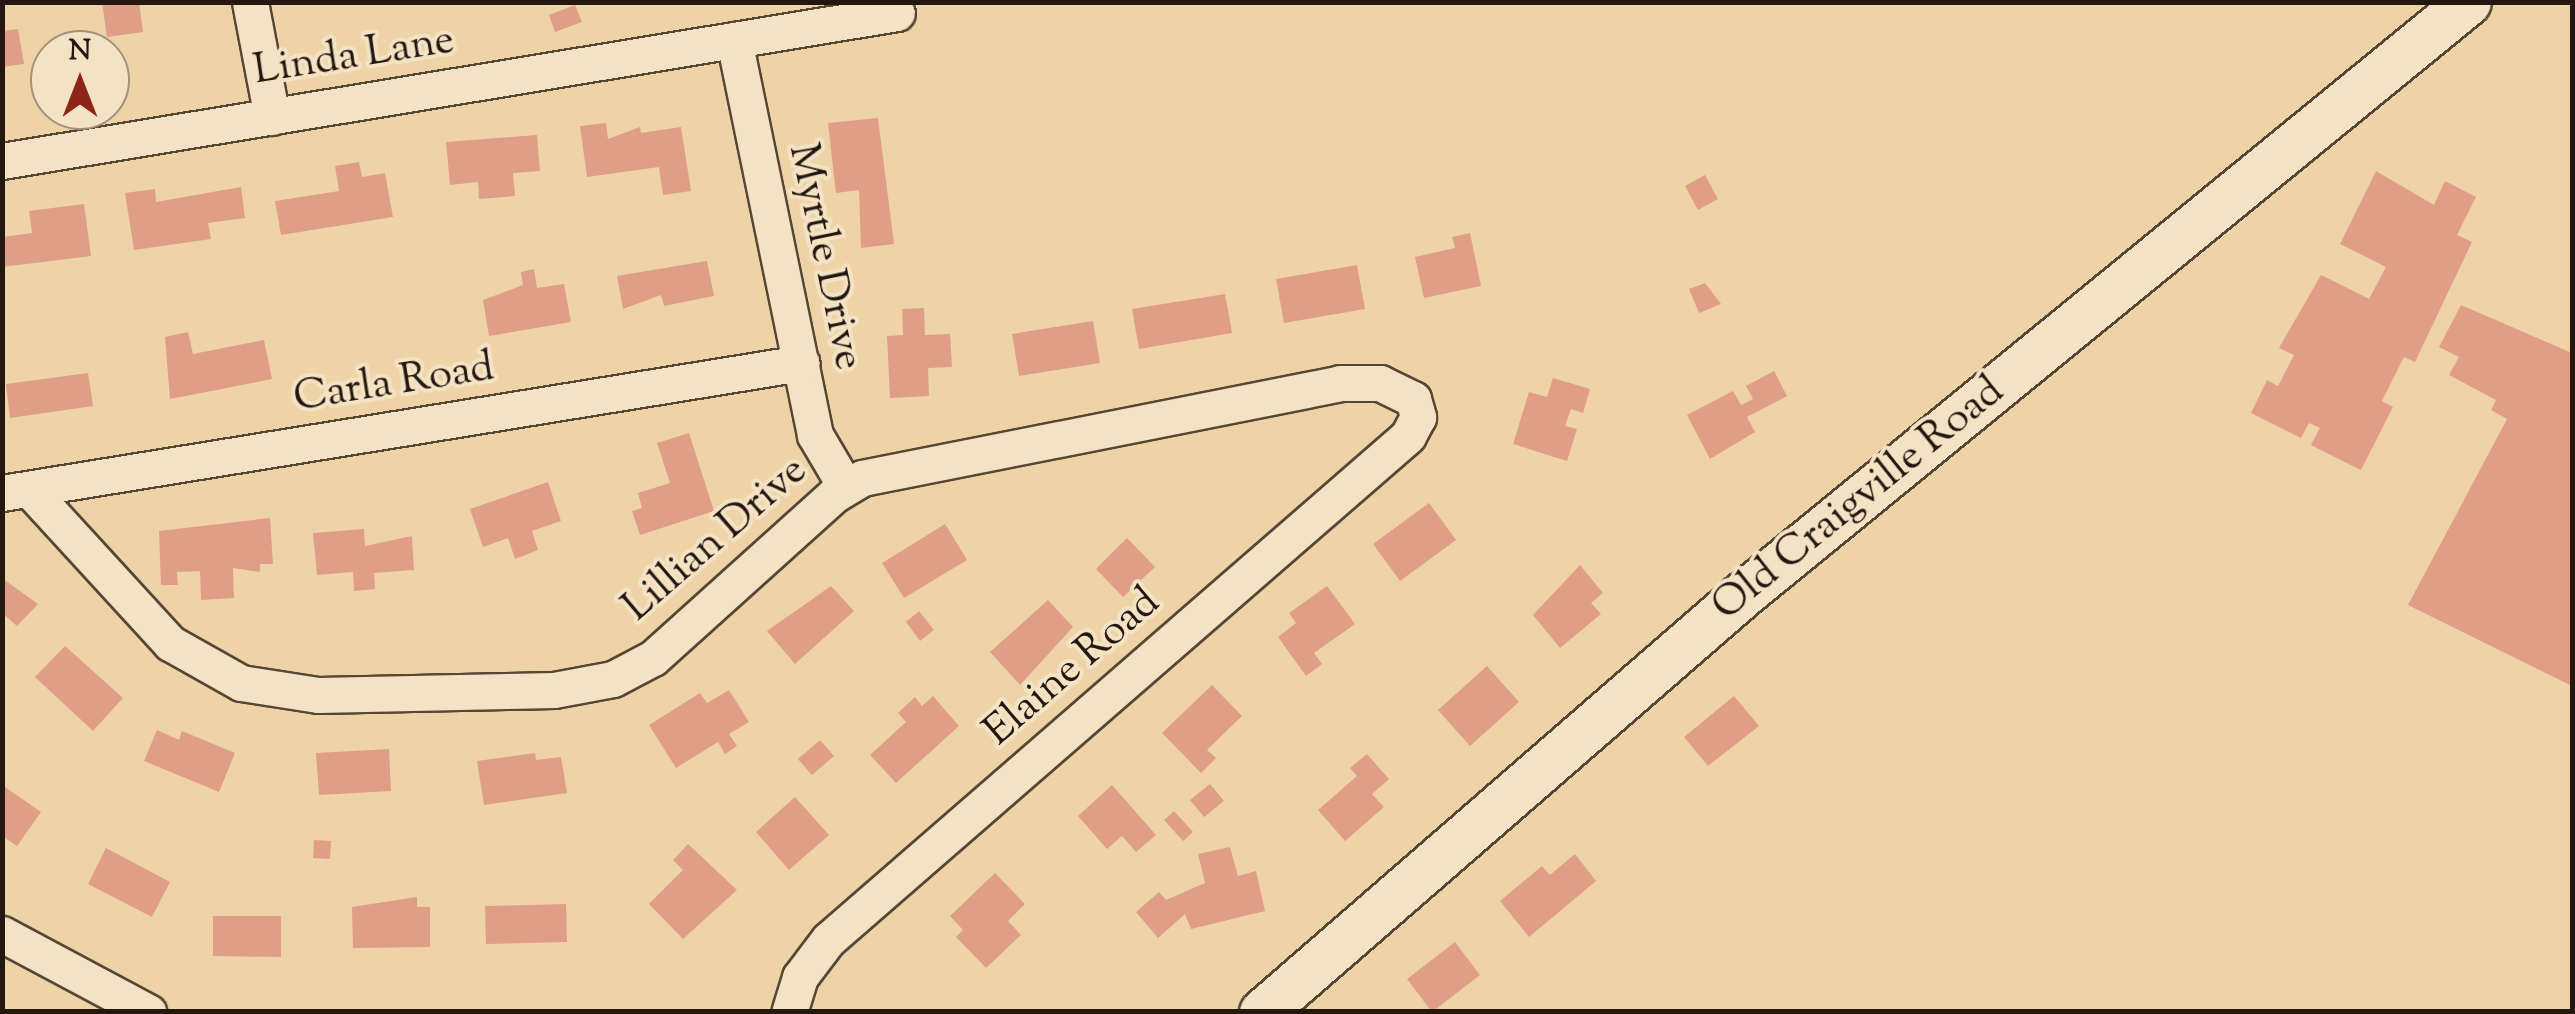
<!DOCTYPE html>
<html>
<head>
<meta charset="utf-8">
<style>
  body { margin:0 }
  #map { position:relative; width:2575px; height:1014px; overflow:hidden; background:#eed3a6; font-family:"Sorts Mill Goudy",serif }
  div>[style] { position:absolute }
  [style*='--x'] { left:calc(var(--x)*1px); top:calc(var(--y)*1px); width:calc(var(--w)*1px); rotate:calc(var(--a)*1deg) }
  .building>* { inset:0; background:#e09e88 }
  .roads { filter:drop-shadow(2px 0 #564635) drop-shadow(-2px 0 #564635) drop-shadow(0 2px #564635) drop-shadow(0 -2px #564635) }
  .minor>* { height:35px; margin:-17.5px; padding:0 17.5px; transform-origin:17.5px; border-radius:17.5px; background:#f4e2c5 }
  .tertiary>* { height:45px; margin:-22.5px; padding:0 22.5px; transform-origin:22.5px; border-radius:22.5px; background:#f4e2c5 }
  span { translate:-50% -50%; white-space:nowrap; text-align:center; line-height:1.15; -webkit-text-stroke:8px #f4e2c5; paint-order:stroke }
  .street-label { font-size:42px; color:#23170f }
  .frame { position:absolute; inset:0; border:5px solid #23170f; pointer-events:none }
  .north { position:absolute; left:30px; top:30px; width:100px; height:100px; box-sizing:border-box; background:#f4e2c5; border:2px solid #a0917c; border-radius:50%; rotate:0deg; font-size:28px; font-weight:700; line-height:40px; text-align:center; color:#23170f }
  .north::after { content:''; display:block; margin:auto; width:35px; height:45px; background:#8f2418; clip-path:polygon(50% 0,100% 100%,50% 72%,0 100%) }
</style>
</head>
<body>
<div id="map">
  <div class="building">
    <i style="clip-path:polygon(102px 2px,139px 2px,143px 32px,107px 37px)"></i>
    <i style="clip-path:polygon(575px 5px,582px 22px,555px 32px,549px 15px)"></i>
    <i style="clip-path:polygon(18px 29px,24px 64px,2px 67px,2px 31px)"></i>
    <i style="clip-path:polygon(878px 118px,894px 244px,861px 248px,859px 190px,836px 193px,828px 123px)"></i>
    <i style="clip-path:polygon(606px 123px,608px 139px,640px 127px,641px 133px,681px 127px,691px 191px,663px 195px,659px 167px,587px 177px,580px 126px)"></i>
    <i style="clip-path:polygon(537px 135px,540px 171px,513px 173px,515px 196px,479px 199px,478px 182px,450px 185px,446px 142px)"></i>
    <i style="clip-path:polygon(359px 162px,362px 177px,385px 173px,393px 217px,281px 235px,275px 201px,339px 191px,335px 166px)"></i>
    <i style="clip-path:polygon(2376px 171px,2434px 205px,2445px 181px,2476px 197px,2457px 235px,2472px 242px,2415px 362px,2404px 357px,2382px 401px,2393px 407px,2361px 470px,2311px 445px,2320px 428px,2309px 423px,2301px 438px,2251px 413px,2267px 380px,2278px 386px,2294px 355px,2279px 348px,2321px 275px,2369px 299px,2386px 267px,2340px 244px)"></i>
    <i style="clip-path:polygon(1705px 175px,1718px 199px,1698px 210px,1685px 186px)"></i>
    <i style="clip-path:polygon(241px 187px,245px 218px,208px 223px,211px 239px,134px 250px,125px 193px,155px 189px,156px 202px)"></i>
    <i style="clip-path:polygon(84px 204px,91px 256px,2px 267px,2px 237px,32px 233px,29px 211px)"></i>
    <i style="clip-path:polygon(1470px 233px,1481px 286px,1424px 298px,1415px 257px,1455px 248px,1452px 237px)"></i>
    <i style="clip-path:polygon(707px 261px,714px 296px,664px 306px,661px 295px,623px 309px,617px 276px)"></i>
    <i style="clip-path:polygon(1357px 265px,1365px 309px,1284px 323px,1276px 279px)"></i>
    <i style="clip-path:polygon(534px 269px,537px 288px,564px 284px,571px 322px,489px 336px,483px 300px,523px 285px,521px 272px)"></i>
    <i style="clip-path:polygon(1705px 283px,1721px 304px,1699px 313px,1689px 289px)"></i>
    <i style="clip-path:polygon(1225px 294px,1232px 333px,1139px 349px,1132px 309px)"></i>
    <i style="clip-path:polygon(2461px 305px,2572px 353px,2572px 686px,2408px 605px,2507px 419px,2491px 410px,2496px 400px,2449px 375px,2459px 357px,2439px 347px)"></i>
    <i style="clip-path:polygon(924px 308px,925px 335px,950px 334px,952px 367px,928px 368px,929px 396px,890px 398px,887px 336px,903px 335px,902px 309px)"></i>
    <i style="clip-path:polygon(1093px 321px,1100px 363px,1019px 376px,1012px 334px)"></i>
    <i style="clip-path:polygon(188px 332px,193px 354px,264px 340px,272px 379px,170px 399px,165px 337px)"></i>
    <i style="clip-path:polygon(1774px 371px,1787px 396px,1747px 417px,1755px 432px,1710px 459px,1687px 415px,1733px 391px,1741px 405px,1753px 399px,1746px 386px)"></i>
    <i style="clip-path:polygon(88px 373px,93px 406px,10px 418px,6px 384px)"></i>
    <i style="clip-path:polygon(1553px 378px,1590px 389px,1583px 413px,1571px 409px,1565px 426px,1577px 429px,1567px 461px,1513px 444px,1529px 392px,1547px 397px)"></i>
    <i style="clip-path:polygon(689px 433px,714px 511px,640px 535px,632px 511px,642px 508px,638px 493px,670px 483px,657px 443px)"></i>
    <i style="clip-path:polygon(548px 482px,561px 521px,532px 531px,538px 550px,515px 559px,508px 538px,483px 547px,470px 509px)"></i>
    <i style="clip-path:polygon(1429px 503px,1456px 540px,1400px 581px,1373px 544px)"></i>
    <i style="clip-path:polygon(270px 518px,273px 564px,260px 564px,260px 572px,233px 568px,234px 598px,201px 600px,200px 571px,177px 572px,178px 585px,161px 585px,159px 531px)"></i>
    <i style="clip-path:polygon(945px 524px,967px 560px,904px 598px,882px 563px)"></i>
    <i style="clip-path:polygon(364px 529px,365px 546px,412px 536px,414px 570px,374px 573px,375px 589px,354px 591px,353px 572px,317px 575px,313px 533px)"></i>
    <i style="clip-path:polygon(1127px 538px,1155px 567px,1123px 597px,1096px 569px)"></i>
    <i style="clip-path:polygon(1580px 565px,1603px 593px,1591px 603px,1601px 614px,1560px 648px,1533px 615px)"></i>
    <i style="clip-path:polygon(2px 578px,38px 604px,17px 626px,2px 613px)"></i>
    <i style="clip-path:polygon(831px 586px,854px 611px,795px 664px,767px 631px)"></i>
    <i style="clip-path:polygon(1327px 586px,1355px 624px,1314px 653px,1322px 664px,1306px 676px,1278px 637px,1296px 623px,1289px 613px)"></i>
    <i style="clip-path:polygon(1048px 600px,1073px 627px,1020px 685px,990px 652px)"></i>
    <i style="clip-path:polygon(919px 611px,934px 630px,920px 641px,906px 622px)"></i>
    <i style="clip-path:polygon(65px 646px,123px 698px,93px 731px,35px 677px)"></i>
    <i style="clip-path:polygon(1487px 666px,1519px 702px,1470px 746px,1438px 710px)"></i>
    <i style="clip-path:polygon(1212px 685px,1242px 716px,1207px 750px,1216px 758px,1201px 773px,1162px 733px)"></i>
    <i style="clip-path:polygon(729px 690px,749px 722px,729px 734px,737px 746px,725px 754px,718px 742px,676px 768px,649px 725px,700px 693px,707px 703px)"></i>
    <i style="clip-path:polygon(933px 696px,959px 726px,896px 783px,870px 755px,906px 722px,898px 713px,915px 697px,922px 706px)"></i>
    <i style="clip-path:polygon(1734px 696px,1759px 726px,1708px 766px,1684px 737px)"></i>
    <i style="clip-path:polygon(157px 730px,179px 740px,182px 731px,235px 753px,219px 792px,144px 761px)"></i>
    <i style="clip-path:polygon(820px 740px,834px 756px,812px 775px,798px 759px)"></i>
    <i style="clip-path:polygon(389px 749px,391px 791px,319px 795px,316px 753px)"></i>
    <i style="clip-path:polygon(535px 753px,536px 760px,561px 757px,567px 793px,484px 805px,477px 761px)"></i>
    <i style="clip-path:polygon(1367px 754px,1389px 779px,1372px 794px,1384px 807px,1345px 841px,1318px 810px,1357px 776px,1350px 768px)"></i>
    <i style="clip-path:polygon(1210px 784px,1224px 801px,1204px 817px,1190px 800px)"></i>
    <i style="clip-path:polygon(2px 785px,41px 812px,17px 846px,2px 836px)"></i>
    <i style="clip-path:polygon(1112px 785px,1156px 835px,1136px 852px,1122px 836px,1107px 849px,1078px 816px)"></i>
    <i style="clip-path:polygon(795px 797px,829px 835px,789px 870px,756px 832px)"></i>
    <i style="clip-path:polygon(1174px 811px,1193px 832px,1183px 841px,1164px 820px)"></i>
    <i style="clip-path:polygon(314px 840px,331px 841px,330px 859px,313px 858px)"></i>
    <i style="clip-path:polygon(688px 844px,737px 890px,683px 939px,649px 904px,683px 870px,673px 860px)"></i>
    <i style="clip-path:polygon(1230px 847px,1238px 876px,1256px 871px,1265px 911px,1191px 929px,1185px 914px,1158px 938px,1136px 912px,1159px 892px,1166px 900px,1205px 883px,1198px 854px)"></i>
    <i style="clip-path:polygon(106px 848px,170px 882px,152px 917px,88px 884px)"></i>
    <i style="clip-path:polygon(1575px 854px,1596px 881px,1529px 937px,1500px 901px,1542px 866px,1550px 875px)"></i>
    <i style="clip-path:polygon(995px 873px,1025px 904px,1008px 921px,1021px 935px,986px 968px,956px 937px,963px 930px,950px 916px)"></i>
    <i style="clip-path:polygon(417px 897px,417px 907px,430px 907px,430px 947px,353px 948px,352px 907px)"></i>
    <i style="clip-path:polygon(566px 904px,567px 942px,486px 944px,485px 906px)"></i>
    <i style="clip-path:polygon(213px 916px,281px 916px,281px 957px,213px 956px)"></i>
    <i style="clip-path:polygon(1455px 942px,1480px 975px,1432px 1012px,1407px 979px)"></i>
  </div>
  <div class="roads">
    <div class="minor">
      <i style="--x:250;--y:2;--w:117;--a:79.2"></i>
      <i style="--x:734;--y:40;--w:403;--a:78.4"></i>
      <i style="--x:815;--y:435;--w:59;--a:59.5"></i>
      <i style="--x:2;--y:161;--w:907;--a:-9.39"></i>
      <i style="--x:29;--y:489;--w:209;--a:47.5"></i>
      <i style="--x:170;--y:643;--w:81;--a:29.4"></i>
      <i style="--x:241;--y:683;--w:78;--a:8.9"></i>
      <i style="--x:318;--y:695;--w:236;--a:-1.2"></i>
      <i style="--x:554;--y:690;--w:60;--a:-10.6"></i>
      <i style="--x:613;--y:679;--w:45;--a:-27.7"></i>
      <i style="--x:653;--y:658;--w:244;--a:-42"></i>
      <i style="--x:834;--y:495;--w:33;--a:-31"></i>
      <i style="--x:862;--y:478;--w:487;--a:-11.2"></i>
      <i style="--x:1340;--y:383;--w:40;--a:0"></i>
      <i style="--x:1380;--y:383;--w:37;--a:26"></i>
      <i style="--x:1413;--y:399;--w:19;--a:74"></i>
      <i style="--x:1418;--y:417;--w:21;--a:118"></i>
      <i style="--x:1408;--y:436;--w:768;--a:139.01"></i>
      <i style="--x:828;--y:940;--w:46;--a:127.1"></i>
      <i style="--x:800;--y:977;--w:37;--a:107"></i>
      <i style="--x:2;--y:493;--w:810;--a:-9.24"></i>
      <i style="--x:2;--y:934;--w:166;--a:28.1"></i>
    </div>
    <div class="tertiary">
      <i style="--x:1262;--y:1012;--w:636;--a:-40.98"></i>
      <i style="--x:1742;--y:595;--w:937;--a:-39.24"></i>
    </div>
  </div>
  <div class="street-label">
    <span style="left:354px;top:57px;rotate:-9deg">Linda Lane</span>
    <span style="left:824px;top:257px;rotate:78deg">Myrtle Drive</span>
    <span style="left:394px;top:384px;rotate:-9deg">Carla Road</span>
    <span style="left:1859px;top:500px;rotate:-39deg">Old Craigville Road</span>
    <span style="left:716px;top:540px;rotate:-41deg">Lillian Drive</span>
    <span style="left:1073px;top:668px;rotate:-41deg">Elaine Road</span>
  </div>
  <div class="frame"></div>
  <div class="north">N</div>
</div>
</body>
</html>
